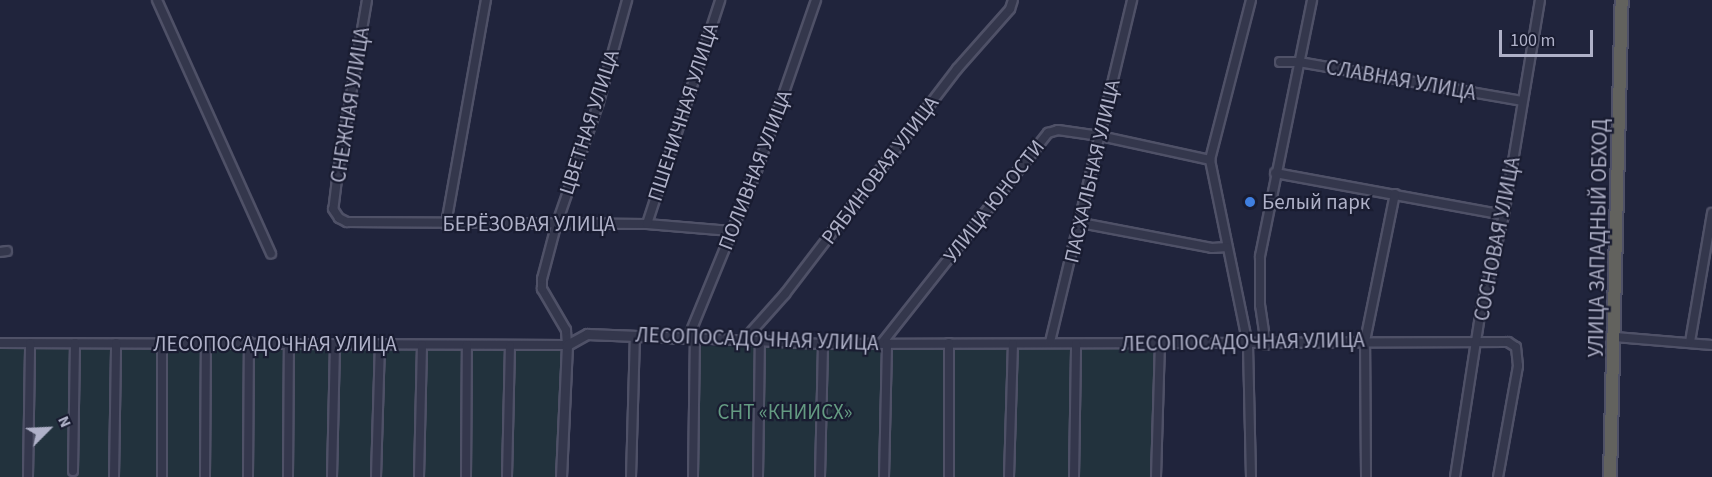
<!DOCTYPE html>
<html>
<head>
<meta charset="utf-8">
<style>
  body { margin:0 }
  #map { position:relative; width:1712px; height:477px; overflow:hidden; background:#20243c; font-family:"Source Sans 3",sans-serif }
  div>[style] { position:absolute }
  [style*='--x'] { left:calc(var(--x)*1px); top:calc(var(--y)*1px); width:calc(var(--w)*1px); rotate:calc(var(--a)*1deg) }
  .green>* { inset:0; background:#22323d }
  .roads { filter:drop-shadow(2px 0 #4f5167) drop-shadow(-2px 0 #4f5167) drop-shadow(0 2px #4f5167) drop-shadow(0 -2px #4f5167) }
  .minor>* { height:8px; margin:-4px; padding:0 4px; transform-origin:4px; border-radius:4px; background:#34374c }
  .tertiary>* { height:9px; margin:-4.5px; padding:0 4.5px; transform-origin:4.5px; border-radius:4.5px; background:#34374c }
  .trunk>* { height:12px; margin:-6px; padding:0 6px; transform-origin:6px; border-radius:6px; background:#62625e }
  .dots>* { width:16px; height:16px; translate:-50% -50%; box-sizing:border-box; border:3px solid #191c31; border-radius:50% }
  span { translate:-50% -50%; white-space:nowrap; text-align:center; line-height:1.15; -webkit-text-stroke:4.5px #191c31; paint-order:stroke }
  .street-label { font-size:21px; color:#afb1c8 }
  .poi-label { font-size:21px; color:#afb1c8 }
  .left { translate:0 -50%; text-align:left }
  .park-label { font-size:21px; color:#649b82 }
  .north { position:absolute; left:18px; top:399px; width:60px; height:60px; -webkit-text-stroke:4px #191c31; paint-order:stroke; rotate:66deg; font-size:16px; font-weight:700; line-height:24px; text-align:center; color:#afb1c8 }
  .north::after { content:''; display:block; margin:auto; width:21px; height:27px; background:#afb1c8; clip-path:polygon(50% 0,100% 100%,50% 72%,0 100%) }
  .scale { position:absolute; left:1499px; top:30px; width:94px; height:27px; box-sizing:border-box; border:3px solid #afb1c8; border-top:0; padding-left:8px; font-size:18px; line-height:21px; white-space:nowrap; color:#afb1c8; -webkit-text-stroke:4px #191c31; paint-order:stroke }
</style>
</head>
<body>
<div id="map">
  <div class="green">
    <i style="clip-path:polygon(0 346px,568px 350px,564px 477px,0 477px)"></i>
    <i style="clip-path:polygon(689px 346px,1156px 349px,1152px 477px,689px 477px)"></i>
  </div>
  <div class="roads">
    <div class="minor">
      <i style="--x:157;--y:0;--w:278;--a:65.8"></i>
      <i style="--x:367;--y:0;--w:173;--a:99.6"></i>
      <i style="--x:338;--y:171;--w:38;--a:97"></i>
      <i style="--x:333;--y:209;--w:11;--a:56"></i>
      <i style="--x:339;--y:218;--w:9;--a:27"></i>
      <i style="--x:347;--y:222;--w:300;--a:0.4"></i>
      <i style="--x:647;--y:224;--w:84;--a:4.8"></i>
      <i style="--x:816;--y:0;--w:180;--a:109.1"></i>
      <i style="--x:757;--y:170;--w:182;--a:112.3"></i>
      <i style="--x:688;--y:338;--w:135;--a:2.5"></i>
      <i style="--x:823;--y:344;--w:685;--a:-0.17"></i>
      <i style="--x:1508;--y:342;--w:9;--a:32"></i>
      <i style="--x:1516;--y:347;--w:19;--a:84"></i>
      <i style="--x:1518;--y:366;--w:113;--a:100.2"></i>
      <i style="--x:1251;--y:0;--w:165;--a:104.4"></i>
      <i style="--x:1210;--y:160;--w:189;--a:78.4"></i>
      <i style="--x:1248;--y:345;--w:132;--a:88.7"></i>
      <i style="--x:1280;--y:62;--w:19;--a:0"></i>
      <i style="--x:1299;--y:62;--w:226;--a:9.9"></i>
      <i style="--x:1275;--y:173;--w:233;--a:10.4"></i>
      <i style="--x:1081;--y:223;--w:133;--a:10.8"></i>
      <i style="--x:1212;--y:248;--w:15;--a:-4"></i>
      <i style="--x:446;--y:224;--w:228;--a:-79.9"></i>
      <i style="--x:647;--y:224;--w:236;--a:-71.9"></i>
      <i style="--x:0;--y:252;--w:7;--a:-8"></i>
      <i style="--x:1615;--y:337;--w:97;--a:4.7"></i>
      <i style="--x:744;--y:340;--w:62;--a:-48.3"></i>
      <i style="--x:785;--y:294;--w:283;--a:-52.6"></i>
      <i style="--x:957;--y:69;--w:80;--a:-48.5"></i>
      <i style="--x:1010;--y:9;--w:9;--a:-72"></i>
      <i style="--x:162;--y:342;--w:135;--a:90"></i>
      <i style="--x:1050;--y:342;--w:352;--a:-76.5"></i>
      <i style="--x:1690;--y:342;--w:131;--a:-80.3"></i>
      <i style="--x:0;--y:343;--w:567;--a:0.2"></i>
      <i style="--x:567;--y:345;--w:15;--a:-94"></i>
      <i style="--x:566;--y:330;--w:48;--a:-120.3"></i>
      <i style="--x:542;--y:289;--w:10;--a:-90"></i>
      <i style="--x:542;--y:279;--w:55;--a:-75.2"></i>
      <i style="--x:556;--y:226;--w:131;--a:-70.9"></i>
      <i style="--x:599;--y:102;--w:106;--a:-74.6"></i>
      <i style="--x:882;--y:343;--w:268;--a:-51.7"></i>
      <i style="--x:1048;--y:133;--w:10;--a:-17"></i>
      <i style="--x:1058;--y:130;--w:42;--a:8.1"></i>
      <i style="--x:1100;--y:136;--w:113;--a:12.3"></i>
      <i style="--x:1266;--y:345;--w:40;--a:-98.5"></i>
      <i style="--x:1260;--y:305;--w:49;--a:-90"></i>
      <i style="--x:1260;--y:256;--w:261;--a:-78.5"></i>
      <i style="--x:73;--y:471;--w:128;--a:-89.1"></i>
      <i style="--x:28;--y:477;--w:134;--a:-89.1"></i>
      <i style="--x:114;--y:477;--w:134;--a:-89.1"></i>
      <i style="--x:205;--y:477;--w:135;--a:-89.6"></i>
      <i style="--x:248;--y:477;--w:135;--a:-89.6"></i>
      <i style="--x:288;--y:477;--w:133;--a:-89.6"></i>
      <i style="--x:332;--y:477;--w:132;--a:-88.7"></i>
      <i style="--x:376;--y:477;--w:132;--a:-88.3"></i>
      <i style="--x:419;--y:477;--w:132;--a:-88.7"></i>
      <i style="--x:466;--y:477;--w:132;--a:-89.6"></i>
      <i style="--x:507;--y:477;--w:131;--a:-88.7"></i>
      <i style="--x:631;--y:477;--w:141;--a:-88.4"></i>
      <i style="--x:693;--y:477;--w:139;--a:-89.2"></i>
      <i style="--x:758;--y:477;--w:137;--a:-89.2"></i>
      <i style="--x:820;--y:477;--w:133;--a:-88.7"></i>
      <i style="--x:884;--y:477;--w:134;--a:-88.7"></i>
      <i style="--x:949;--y:477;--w:134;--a:-90"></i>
      <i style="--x:1009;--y:477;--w:133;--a:-88.3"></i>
      <i style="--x:1074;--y:477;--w:133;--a:-89.1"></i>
      <i style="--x:1156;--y:477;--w:134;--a:-88.3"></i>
      <i style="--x:1366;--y:477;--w:136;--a:-90.4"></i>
      <i style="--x:1365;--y:341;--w:150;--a:-78.5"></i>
      <i style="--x:1455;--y:477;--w:164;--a:-81.2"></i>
      <i style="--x:1480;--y:315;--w:103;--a:-76.5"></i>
      <i style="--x:1504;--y:215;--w:218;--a:-80.5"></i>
    </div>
    <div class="tertiary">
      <i style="--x:561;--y:477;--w:132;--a:-87.4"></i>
      <i style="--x:567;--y:345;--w:23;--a:-29"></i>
      <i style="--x:587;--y:334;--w:101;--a:2.3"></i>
    </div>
    <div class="trunk">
      <i style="--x:1610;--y:477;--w:477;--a:-88.6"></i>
    </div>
  </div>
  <div class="dots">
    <i style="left:1250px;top:202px;background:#3f7fe0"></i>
  </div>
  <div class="street-label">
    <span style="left:1401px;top:80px;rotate:10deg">СЛАВНАЯ УЛИЦА</span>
    <span style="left:350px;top:105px;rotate:-81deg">СНЕЖНАЯ УЛИЦА</span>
    <span style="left:683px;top:112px;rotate:-72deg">ПШЕНИЧНАЯ УЛИЦА</span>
    <span style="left:589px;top:122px;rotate:-72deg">ЦВЕТНАЯ УЛИЦА</span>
    <span style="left:755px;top:170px;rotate:-69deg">ПОЛИВНАЯ УЛИЦА</span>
    <span style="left:880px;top:170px;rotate:-53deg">РЯБИНОВАЯ УЛИЦА</span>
    <span style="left:1092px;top:171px;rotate:-77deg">ПАСХАЛЬНАЯ УЛИЦА</span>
    <span style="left:994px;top:201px;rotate:-52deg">УЛИЦА ЮНОСТИ</span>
    <span style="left:529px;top:224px">БЕРЁЗОВАЯ УЛИЦА</span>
    <span style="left:1598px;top:238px;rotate:-89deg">УЛИЦА ЗАПАДНЫЙ ОБХОД</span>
    <span style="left:1497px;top:239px;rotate:-79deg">СОСНОВАЯ УЛИЦА</span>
    <span style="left:757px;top:339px;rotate:2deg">ЛЕСОПОСАДОЧНАЯ УЛИЦА</span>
    <span style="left:1243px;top:342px;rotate:-1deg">ЛЕСОПОСАДОЧНАЯ УЛИЦА</span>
    <span style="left:275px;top:344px">ЛЕСОПОСАДОЧНАЯ УЛИЦА</span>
  </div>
  <div class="poi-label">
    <span class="left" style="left:1262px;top:202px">Белый парк</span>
  </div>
  <div class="park-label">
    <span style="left:785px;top:412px">СНТ «КНИИСХ»</span>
  </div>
  <div class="north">N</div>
  <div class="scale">100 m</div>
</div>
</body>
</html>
